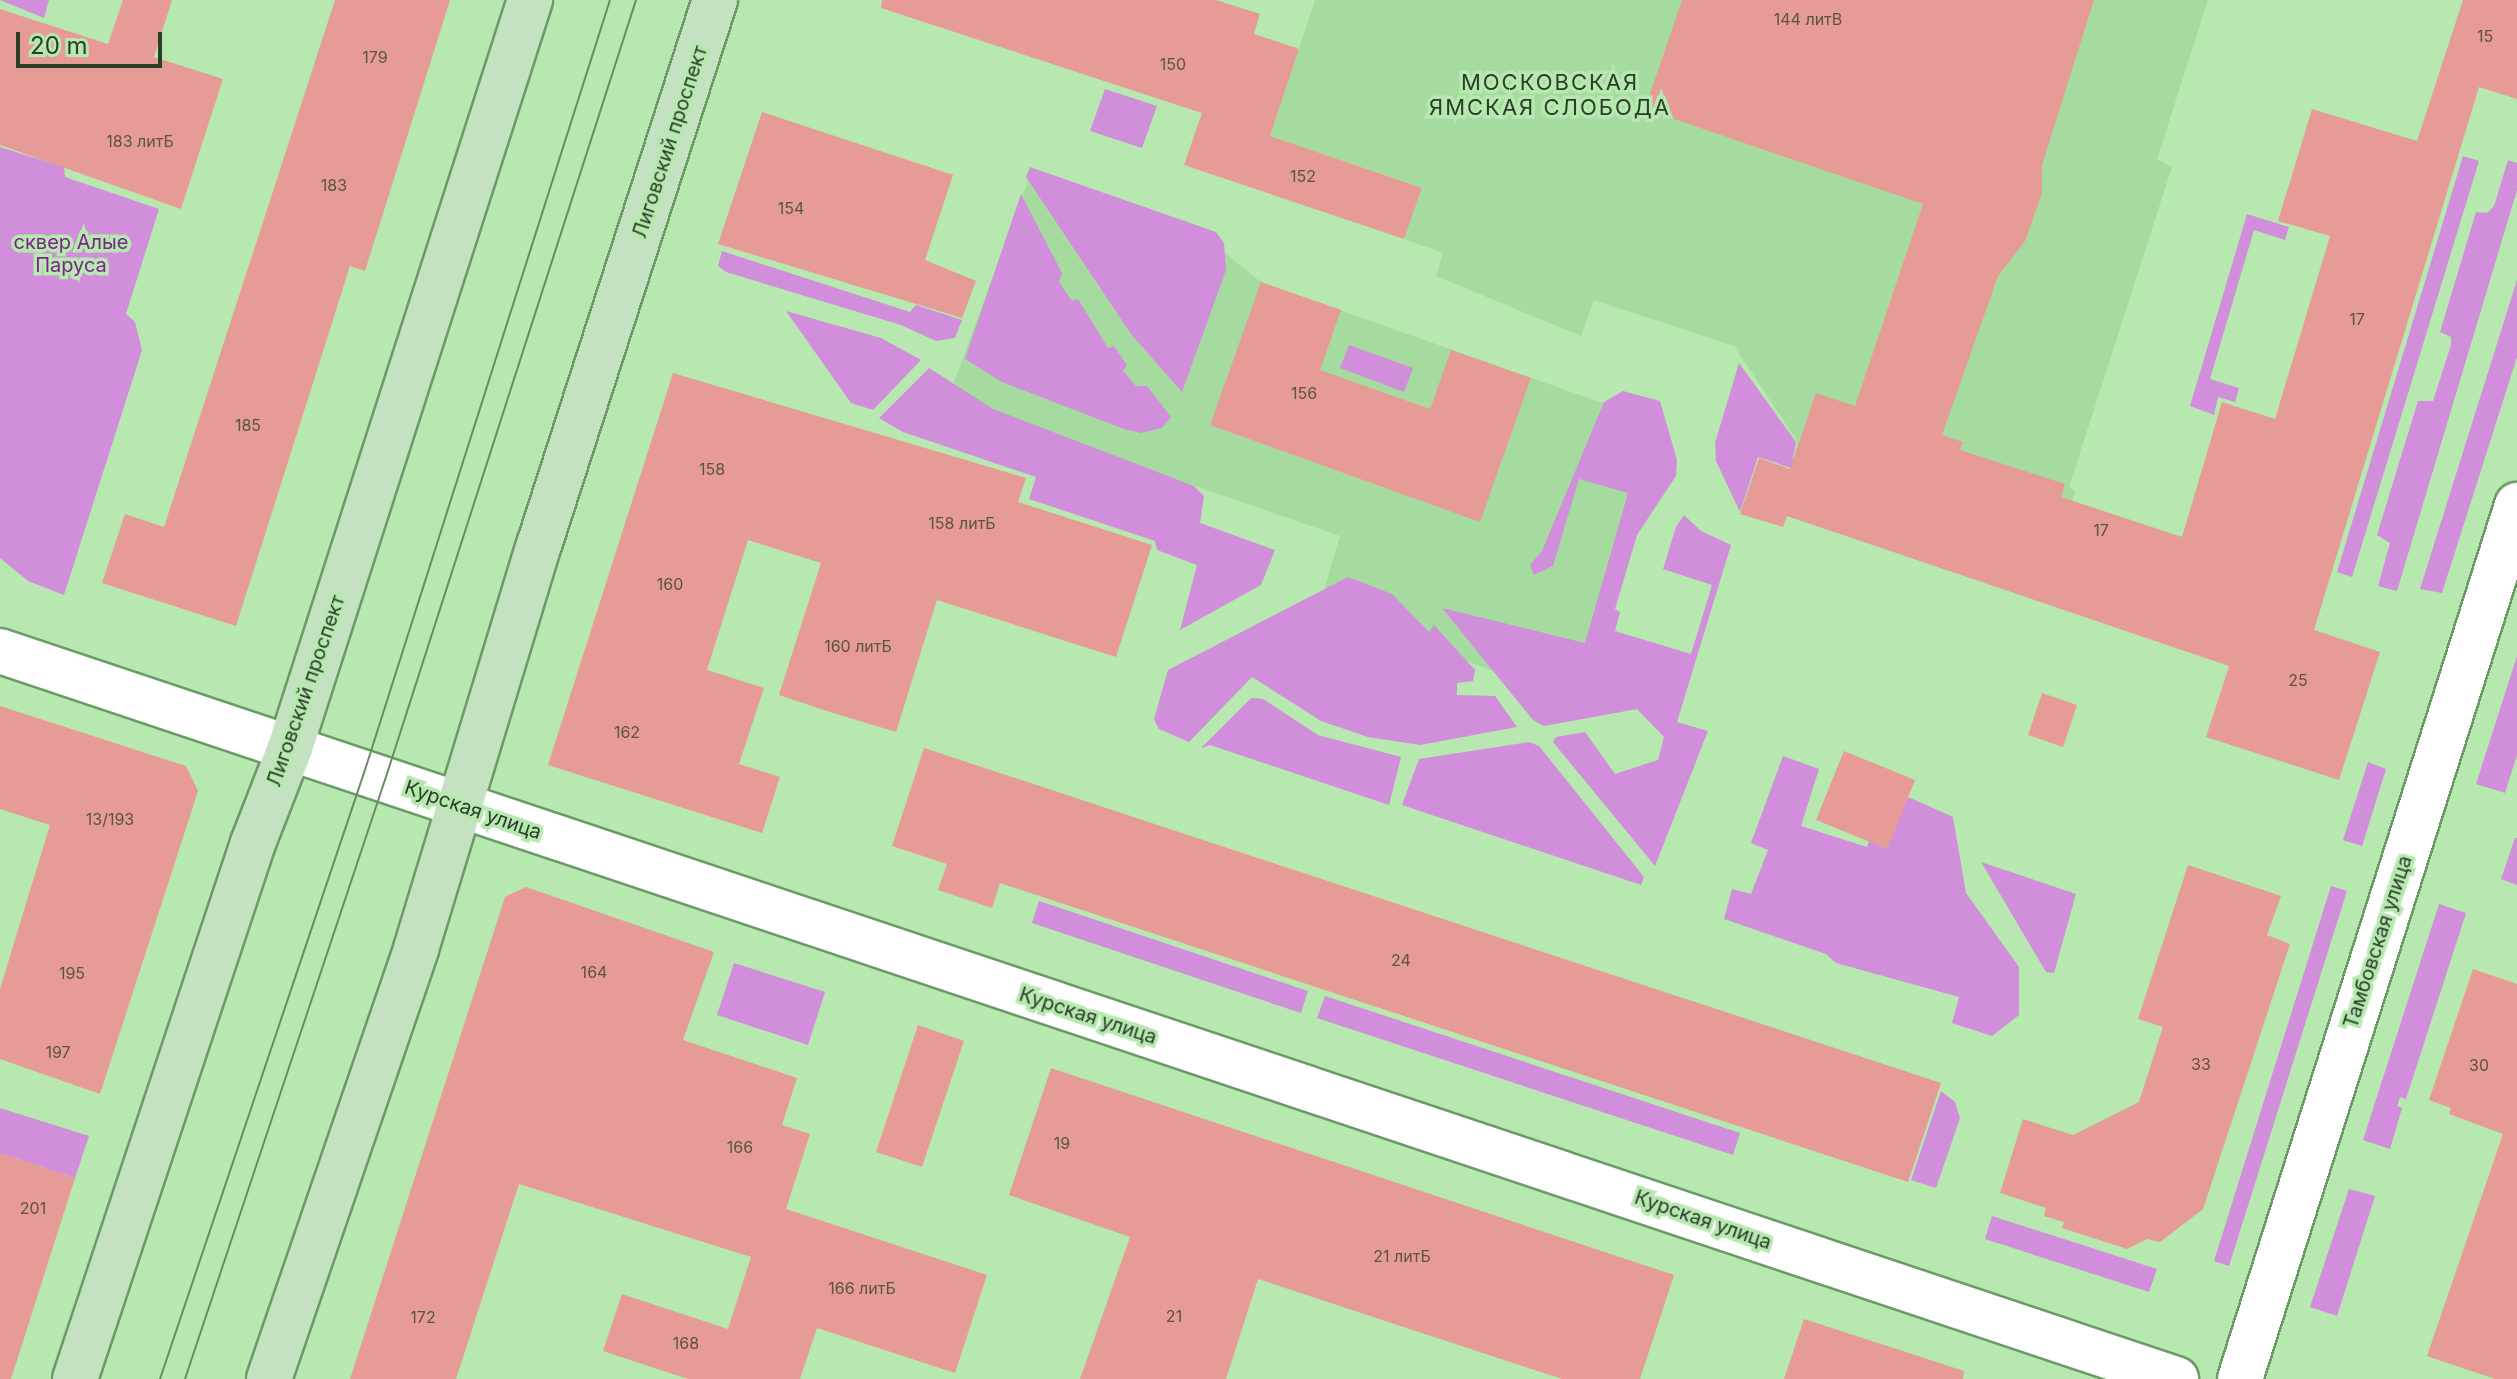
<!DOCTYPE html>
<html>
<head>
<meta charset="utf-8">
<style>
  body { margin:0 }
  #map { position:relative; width:2517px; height:1379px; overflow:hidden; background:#b6e8b0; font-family:Inter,sans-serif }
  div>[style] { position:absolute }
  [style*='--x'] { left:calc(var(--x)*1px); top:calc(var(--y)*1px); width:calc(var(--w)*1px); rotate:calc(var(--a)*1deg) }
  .built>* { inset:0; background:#a6dba0 }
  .green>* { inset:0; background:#d18eda }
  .building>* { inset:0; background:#e69b97 }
  .roads { filter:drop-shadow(2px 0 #6b9a67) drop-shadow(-2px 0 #6b9a67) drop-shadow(0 2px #6b9a67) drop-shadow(0 -2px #6b9a67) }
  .minor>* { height:44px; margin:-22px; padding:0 22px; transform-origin:22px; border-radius:22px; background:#fff }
  .tertiary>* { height:44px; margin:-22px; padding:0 22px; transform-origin:22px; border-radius:22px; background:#fff }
  .primary>* { height:44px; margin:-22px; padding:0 22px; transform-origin:22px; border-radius:22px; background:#c4e2c1 }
  .tram>* { height:2px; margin:-1px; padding:0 1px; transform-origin:1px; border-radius:1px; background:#6a8b66 }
  span { translate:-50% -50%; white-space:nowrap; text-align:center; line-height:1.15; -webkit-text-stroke:7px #b6e8b0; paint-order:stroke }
  .number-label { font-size:16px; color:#595544 }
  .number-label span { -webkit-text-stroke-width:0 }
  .street-label { font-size:20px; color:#2a3e28 }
  .park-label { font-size:20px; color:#7c2489 }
  .neighbourhood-label { font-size:22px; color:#2a3e28; letter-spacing:2px }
  .scale { position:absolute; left:16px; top:32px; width:146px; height:36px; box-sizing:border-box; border:4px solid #2a3e28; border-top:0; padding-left:10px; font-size:24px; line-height:28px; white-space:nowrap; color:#2a3e28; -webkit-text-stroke:6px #b6e8b0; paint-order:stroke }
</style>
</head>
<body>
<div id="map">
  <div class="built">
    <i style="clip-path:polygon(1315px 0,2208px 0,2157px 159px,2172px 167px,2069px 487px,2075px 491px,2060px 545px,1794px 457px,1797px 441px,1734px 346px,1594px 300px,1581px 336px,1436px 276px,1443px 253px,1404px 239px,1422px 188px,1270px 136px)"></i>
    <i style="clip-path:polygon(1028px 181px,1215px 245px,1261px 282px,1653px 421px,1573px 700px,1319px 607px,1340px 536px,1062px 440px,958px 395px,954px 382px)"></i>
  </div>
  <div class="green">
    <i style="clip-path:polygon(0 0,49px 0,44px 18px)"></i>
    <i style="clip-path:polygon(1105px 89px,1157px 106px,1142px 148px,1090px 131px)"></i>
    <i style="clip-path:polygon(0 147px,64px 167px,65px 177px,159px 209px,126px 314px,135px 322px,142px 350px,64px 595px,28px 581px,0 558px)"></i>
    <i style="clip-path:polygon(2463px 156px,2479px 161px,2352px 577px,2337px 572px)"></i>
    <i style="clip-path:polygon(2508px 160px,2517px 163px,2517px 190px,2397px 591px,2378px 586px,2390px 543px,2377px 535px,2418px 401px,2433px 401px,2451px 345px,2451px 337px,2440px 332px,2476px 212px,2487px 213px,2494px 206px)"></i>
    <i style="clip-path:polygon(1030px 167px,1216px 232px,1224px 243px,1226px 270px,1182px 392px,1131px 334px,1026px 177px)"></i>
    <i style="clip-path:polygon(1021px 194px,1062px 273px,1059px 282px,1072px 301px,1078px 299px,1108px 348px,1114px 346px,1127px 365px,1123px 371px,1136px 386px,1147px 386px,1171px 417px,1162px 428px,1141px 433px,1124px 429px,1002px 382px,965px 359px)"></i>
    <i style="clip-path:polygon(2247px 214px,2289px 227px,2285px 240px,2254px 230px,2210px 379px,2239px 388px,2235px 402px,2218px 397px,2214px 415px,2190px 406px)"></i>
    <i style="clip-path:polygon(722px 251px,910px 312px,916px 305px,962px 320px,955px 338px,936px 341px,901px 325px,726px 272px,718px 266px)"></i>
    <i style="clip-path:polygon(2517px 280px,2517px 357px,2442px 593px,2420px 589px)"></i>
    <i style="clip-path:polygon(786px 311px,881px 338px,921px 360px,873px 410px,851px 403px)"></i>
    <i style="clip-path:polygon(1349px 345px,1413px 368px,1404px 392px,1340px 368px)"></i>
    <i style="clip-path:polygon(1739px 363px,1796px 442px,1793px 458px,1806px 464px,1803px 472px,1758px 457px,1740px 512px,1716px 461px,1715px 443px)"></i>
    <i style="clip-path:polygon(929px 368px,993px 409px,1194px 486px,1204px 496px,1200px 523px,1275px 550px,1261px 585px,1180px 630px,1197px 565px,1157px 550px,1155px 541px,1029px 499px,1036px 477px,903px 432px,879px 418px)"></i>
    <i style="clip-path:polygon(1623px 391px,1660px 401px,1677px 460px,1676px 476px,1637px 535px,1615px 609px,1620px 612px,1615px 631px,1691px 654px,1712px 585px,1663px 569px,1676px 527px,1684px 515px,1701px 531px,1731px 545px,1677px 722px,1708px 731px,1655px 866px,1553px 742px,1556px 737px,1585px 732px,1615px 774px,1658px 760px,1664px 737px,1637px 709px,1544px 726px,1533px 720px,1442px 608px,1585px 643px,1628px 493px,1579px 479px,1553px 566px,1534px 575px,1530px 565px,1542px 551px,1604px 402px)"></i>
    <i style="clip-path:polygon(1348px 577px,1392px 594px,1429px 632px,1434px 625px,1475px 670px,1473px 681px,1457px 683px,1457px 695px,1495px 696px,1517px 727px,1420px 745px,1368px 737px,1321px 721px,1252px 677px,1189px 742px,1159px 729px,1154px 719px,1168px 670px)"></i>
    <i style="clip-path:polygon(2517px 656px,2517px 755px,2505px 793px,2476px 784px)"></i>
    <i style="clip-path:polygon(1251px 698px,1263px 699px,1318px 735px,1401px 757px,1389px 805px,1210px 745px,1201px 748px)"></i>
    <i style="clip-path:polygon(1529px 742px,1539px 746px,1644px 877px,1641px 885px,1402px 805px,1419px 759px)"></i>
    <i style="clip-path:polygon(1783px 756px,1819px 769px,1801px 826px,1867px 847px,1888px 788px,1953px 817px,1966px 893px,2019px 967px,2019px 1015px,1992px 1036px,1952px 1023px,1959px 997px,1836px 963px,1826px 954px,1724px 919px,1732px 889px,1751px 894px,1768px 850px,1751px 843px)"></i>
    <i style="clip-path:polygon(2368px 762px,2386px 769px,2362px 846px,2343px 840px)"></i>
    <i style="clip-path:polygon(2515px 838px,2517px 838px,2517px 885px,2501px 879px)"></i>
    <i style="clip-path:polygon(1981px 862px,2076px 894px,2054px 973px,2046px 972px)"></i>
    <i style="clip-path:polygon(2331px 886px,2347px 891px,2229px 1266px,2214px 1261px)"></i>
    <i style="clip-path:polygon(1039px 901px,1308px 991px,1301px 1013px,1032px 923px)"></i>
    <i style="clip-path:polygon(2439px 904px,2466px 913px,2406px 1099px,2400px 1097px,2397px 1106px,2402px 1108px,2390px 1149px,2363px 1140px)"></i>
    <i style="clip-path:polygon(734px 963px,825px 992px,808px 1045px,717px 1015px)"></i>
    <i style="clip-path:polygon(1325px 996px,1740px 1133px,1733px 1155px,1317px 1018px)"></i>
    <i style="clip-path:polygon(1941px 1091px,1955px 1102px,1960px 1118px,1936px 1188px,1911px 1180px)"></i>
    <i style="clip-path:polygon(0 1108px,89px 1136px,75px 1178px,0 1153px)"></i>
    <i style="clip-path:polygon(2349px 1189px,2375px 1196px,2337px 1316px,2310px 1307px)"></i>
    <i style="clip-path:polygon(1992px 1216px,2157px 1269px,2149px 1292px,1985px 1239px)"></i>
  </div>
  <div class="building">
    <i style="clip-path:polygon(123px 0,172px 0,154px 57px,223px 79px,181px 209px,0 145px,0 9px,108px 44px)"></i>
    <i style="clip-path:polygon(335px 0,450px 0,365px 271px,350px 266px,236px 626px,102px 583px,125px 514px,164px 527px)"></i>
    <i style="clip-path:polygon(882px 0,1216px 0,1260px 14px,1254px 34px,1299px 49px,1270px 136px,1422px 188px,1404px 239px,1184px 165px,1202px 113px,881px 8px)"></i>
    <i style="clip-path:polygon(1682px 0,2094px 0,2042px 165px,2042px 193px,2025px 241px,1998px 276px,1942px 435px,1963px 442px,1960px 450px,2065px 484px,2061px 497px,2182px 537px,2222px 402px,2275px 419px,2330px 236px,2278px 221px,2312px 109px,2417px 141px,2463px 0,2517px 0,2517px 99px,2479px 87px,2314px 630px,2380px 652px,2339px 780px,2206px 737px,2229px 666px,1787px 516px,1783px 527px,1740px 514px,1759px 458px,1790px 469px,1816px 393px,1855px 406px,1923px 204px,1645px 109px)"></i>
    <i style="clip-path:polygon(762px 112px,953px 175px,925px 260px,976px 281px,962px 318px,718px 244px)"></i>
    <i style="clip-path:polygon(1261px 282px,1341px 310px,1320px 370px,1430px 409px,1451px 350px,1531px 378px,1480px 522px,1210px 425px)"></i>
    <i style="clip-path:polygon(673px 373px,1026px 478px,1018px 502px,1152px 545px,1116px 657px,937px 600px,896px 732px,827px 711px,779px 695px,821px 563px,748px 540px,707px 670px,764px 688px,739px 764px,780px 777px,762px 833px,548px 765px)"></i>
    <i style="clip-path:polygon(2042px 693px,2077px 705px,2063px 747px,2028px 735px)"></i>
    <i style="clip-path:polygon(0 706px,186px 766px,198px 791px,100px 1094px,0 1059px,0 989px,50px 825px,0 809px)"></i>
    <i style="clip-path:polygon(924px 748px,1941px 1083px,1908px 1182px,1000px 883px,992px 908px,938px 890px,947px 864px,892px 846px)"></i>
    <i style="clip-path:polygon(1844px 751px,1915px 780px,1887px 849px,1816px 820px)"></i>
    <i style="clip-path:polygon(2188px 865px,2281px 896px,2267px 935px,2290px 944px,2203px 1209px,2160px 1242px,2147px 1239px,2127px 1249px,2062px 1228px,2064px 1222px,2044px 1216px,2046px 1208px,2000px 1193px,2023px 1119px,2073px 1135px,2139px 1102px,2163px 1027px,2138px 1019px)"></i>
    <i style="clip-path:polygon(526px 887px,714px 952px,683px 1040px,797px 1078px,782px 1125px,810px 1134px,786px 1209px,987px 1275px,955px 1373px,817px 1328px,800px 1379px,688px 1379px,603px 1351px,622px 1294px,728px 1329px,751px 1257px,519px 1184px,456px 1379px,350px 1379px,505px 897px)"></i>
    <i style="clip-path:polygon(2473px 969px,2517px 984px,2517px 1379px,2495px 1379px,2427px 1356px,2503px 1134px,2449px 1114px,2451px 1108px,2429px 1100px)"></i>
    <i style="clip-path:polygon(918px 1025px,964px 1041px,922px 1167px,876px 1152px)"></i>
    <i style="clip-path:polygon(1051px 1068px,1674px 1275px,1640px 1379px,1562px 1379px,1258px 1279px,1226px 1379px,1080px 1379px,1130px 1237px,1009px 1195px)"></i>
    <i style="clip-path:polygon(0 1153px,75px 1178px,11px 1379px,0 1379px)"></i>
    <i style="clip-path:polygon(1804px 1319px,1964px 1371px,1963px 1379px,1784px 1379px)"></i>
  </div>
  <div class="roads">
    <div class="minor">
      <i style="--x:0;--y:651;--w:306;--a:18.5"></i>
    </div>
    <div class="tertiary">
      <i style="--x:290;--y:748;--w:1989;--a:18.5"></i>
      <i style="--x:2240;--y:1379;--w:917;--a:-72.41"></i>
    </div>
    <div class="primary">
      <i style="--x:75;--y:1379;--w:565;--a:-71.63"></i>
      <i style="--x:253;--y:843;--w:102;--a:-68.7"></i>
      <i style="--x:290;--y:748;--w:786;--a:-72.21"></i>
      <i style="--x:269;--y:1379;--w:454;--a:-71.1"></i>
      <i style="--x:416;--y:949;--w:425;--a:-73.1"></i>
      <i style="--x:540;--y:542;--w:570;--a:-72.11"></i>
    </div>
  </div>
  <div class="tram">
    <i style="--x:160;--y:1379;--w:639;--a:-71.4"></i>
    <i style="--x:364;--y:773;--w:811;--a:-72.35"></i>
    <i style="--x:185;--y:1379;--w:632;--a:-71.54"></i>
    <i style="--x:385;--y:780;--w:819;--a:-72.16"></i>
  </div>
  <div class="number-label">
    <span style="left:1808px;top:19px">144 литВ</span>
    <span style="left:2485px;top:36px">15</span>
    <span style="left:375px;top:57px">179</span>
    <span style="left:1173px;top:64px">150</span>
    <span style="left:140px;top:141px">183 литБ</span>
    <span style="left:1303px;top:176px">152</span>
    <span style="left:334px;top:185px">183</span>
    <span style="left:791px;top:208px">154</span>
    <span style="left:2357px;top:319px">17</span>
    <span style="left:1304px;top:393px">156</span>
    <span style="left:248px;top:425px">185</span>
    <span style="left:712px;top:469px">158</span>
    <span style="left:962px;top:523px">158 литБ</span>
    <span style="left:2101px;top:530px">17</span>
    <span style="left:670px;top:584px">160</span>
    <span style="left:858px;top:646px">160 литБ</span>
    <span style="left:2298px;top:680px">25</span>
    <span style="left:627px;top:732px">162</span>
    <span style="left:110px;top:819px">13/193</span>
    <span style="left:1401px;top:960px">24</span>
    <span style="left:594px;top:972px">164</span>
    <span style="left:72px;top:973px">195</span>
    <span style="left:58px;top:1052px">197</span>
    <span style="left:2201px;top:1064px">33</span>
    <span style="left:2479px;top:1065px">30</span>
    <span style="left:1062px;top:1143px">19</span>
    <span style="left:740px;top:1147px">166</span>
    <span style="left:33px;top:1208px">201</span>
    <span style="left:1402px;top:1256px">21 литБ</span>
    <span style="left:862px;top:1288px">166 литБ</span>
    <span style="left:1174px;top:1316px">21</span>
    <span style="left:423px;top:1317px">172</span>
    <span style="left:686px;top:1343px">168</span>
  </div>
  <div class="street-label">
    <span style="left:670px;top:142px;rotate:-72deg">Лиговский проспект</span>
    <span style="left:306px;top:691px;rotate:-71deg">Лиговский проспект</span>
    <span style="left:473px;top:810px;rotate:19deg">Курская улица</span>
    <span style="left:2378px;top:942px;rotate:-72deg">Тамбовская улица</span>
    <span style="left:1088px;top:1016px;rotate:18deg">Курская улица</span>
    <span style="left:1703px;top:1220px;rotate:19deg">Курская улица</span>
  </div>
  <div class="park-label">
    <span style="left:71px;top:254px">сквер Алые<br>Паруса</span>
  </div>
  <div class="neighbourhood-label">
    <span style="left:1550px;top:95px">МОСКОВСКАЯ<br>ЯМСКАЯ СЛОБОДА</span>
  </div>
  <div class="scale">20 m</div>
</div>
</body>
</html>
